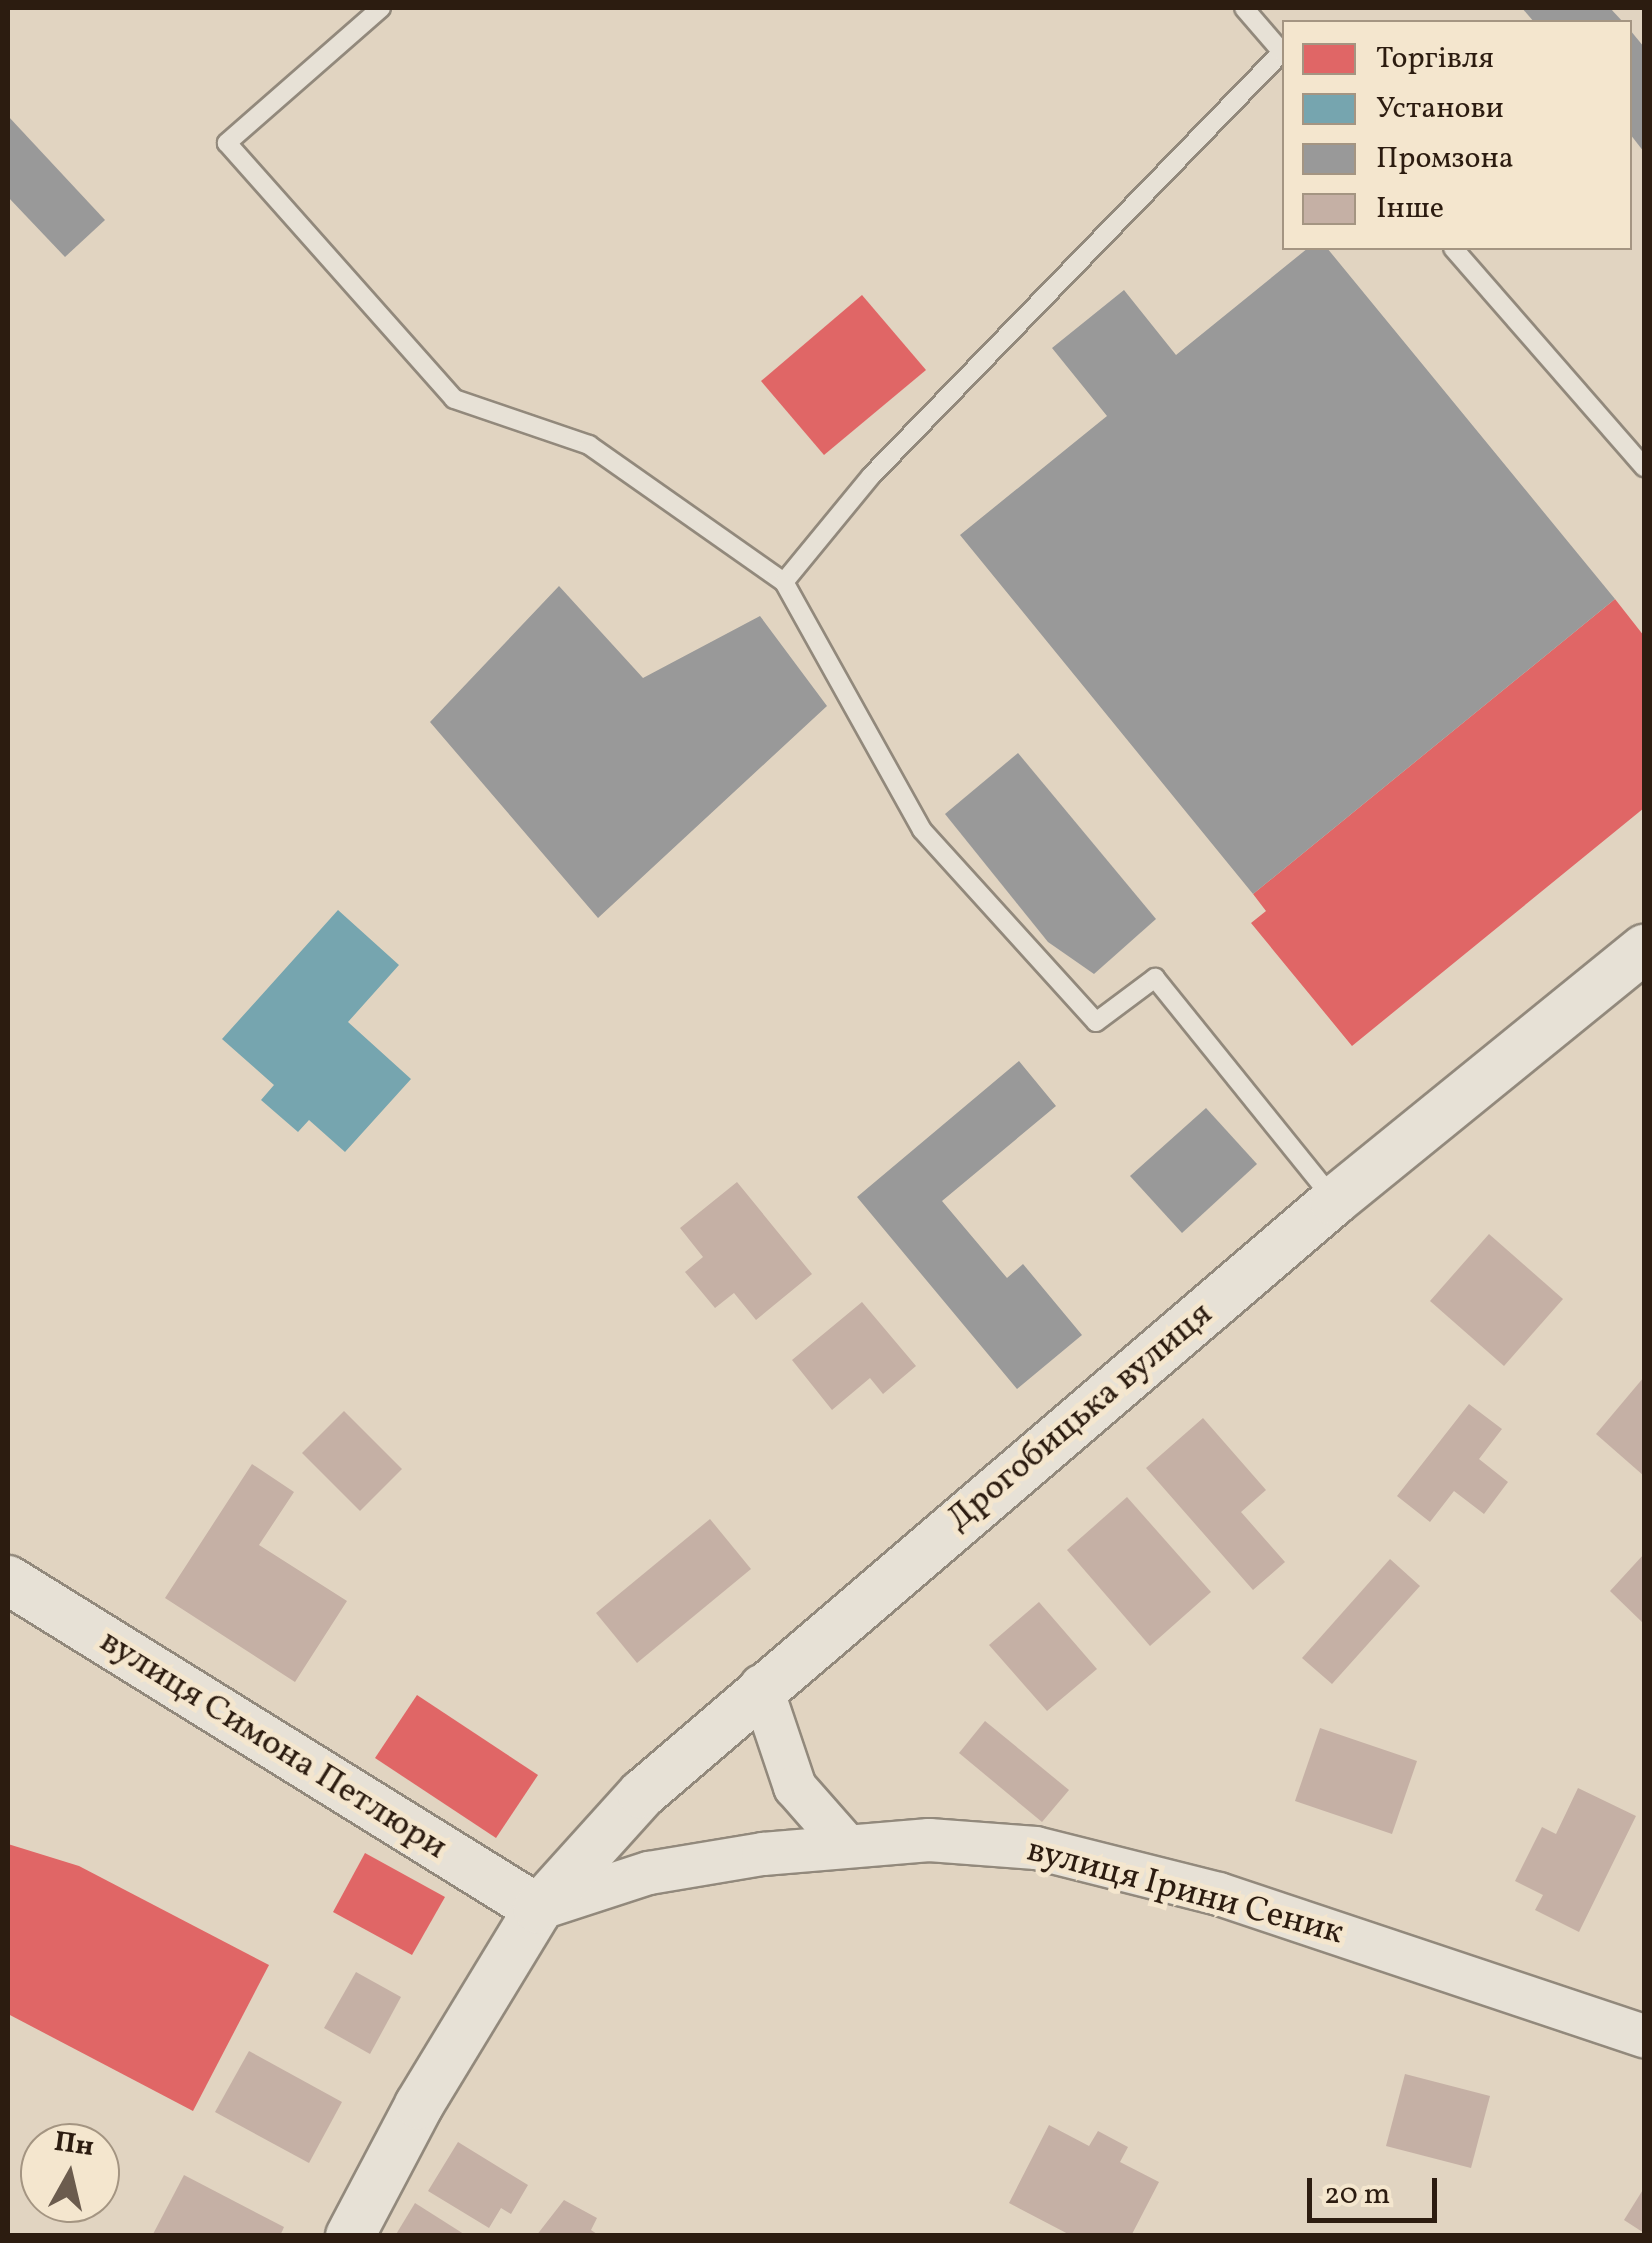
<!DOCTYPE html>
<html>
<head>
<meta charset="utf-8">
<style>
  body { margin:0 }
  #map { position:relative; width:1652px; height:2243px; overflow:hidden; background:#e1d4c1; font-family:Vollkorn,serif }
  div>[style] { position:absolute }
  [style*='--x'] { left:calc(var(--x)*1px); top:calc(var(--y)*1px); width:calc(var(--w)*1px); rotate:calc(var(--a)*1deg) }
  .shops>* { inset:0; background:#e06666 }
  .public>* { inset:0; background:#76a5af }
  .industry>* { inset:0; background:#999 }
  .building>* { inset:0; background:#c5b0a5 }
  .roads { filter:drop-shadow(2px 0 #92897c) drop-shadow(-2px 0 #92897c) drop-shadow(0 2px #92897c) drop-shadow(0 -2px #92897c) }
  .service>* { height:18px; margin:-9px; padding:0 9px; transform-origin:9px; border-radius:9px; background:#e7e1d6 }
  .tertiary>* { height:42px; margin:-21px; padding:0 21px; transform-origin:21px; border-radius:21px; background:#e7e1d6 }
  .secondary>* { height:48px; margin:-24px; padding:0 24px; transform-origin:24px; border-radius:24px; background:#e7e1d6 }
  span { translate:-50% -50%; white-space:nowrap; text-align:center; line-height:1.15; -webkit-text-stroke:10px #f4e6ce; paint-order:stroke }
  .street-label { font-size:35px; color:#2c1c10 }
  .frame { position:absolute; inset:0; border:10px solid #2c1c10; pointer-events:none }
  .legend { position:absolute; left:1282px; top:20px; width:350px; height:230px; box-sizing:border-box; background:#f4e6ce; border:2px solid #a49582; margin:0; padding:12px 18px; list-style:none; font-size:30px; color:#2c1c10 }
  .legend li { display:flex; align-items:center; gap:20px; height:50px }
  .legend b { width:50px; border:2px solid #a49582 }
  .north { position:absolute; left:20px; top:2123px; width:100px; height:100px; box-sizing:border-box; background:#f4e6ce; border:2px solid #a49582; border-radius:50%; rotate:8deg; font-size:28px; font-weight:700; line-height:40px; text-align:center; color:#2c1c10 }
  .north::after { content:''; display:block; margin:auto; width:35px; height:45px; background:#6b5c4e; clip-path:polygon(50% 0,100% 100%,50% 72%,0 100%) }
  .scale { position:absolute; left:1307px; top:2178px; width:130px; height:45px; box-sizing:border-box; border:5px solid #2c1c10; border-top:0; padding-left:12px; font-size:30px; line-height:35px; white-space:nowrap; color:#2c1c10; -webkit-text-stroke:8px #f4e6ce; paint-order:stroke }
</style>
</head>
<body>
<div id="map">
  <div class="shops">
    <i style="clip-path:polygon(862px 295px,926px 370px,824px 455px,761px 381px)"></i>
    <i style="clip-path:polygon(1615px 599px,1644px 636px,1644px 808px,1352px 1046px,1251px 923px,1266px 911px,1253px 894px)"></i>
    <i style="clip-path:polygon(417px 1695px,538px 1775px,496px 1838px,375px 1758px)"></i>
    <i style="clip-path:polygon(8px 1844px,79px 1866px,269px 1965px,193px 2111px,8px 2014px)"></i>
    <i style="clip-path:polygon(365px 1853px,445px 1897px,412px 1955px,333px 1912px)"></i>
  </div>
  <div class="public">
    <i style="clip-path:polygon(338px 910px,399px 965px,348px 1022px,411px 1079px,345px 1152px,309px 1120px,298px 1132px,261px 1100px,274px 1085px,222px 1039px)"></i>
  </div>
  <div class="industry">
    <i style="clip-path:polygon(1522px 8px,1610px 8px,1623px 22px,1534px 22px)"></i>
    <i style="clip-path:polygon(1630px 30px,1644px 47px,1644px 152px,1630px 134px)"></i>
    <i style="clip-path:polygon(8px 116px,105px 220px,65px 257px,8px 197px)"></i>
    <i style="clip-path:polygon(1308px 248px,1327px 248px,1615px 599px,1253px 894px,960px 535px,1107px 416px,1052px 348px,1124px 290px,1176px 355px)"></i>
    <i style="clip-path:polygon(559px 586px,643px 678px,760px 616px,827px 706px,598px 918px,430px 722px)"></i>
    <i style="clip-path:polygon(1018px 753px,1156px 919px,1094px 974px,1048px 942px,945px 814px)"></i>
    <i style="clip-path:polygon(1019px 1061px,1056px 1106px,942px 1201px,1007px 1278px,1023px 1264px,1082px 1335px,1017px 1389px,857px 1197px)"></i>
    <i style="clip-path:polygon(1206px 1108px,1257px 1164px,1182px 1233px,1130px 1176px)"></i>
  </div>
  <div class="building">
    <i style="clip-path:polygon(737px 1182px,812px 1274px,756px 1320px,734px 1293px,715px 1308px,685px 1272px,703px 1257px,680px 1228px)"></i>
    <i style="clip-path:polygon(1489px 1234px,1563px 1299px,1504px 1366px,1430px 1301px)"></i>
    <i style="clip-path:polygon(862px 1302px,916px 1366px,883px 1394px,870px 1378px,832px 1410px,792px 1360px)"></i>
    <i style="clip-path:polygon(1644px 1377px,1644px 1476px,1596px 1434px)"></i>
    <i style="clip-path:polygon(1469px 1404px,1502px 1429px,1479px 1459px,1508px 1482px,1484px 1514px,1454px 1491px,1430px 1522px,1397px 1496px)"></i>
    <i style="clip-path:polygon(344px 1411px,402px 1469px,360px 1511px,302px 1453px)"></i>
    <i style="clip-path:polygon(1203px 1418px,1266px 1490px,1241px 1512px,1285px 1562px,1253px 1590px,1146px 1468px)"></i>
    <i style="clip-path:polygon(252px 1464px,294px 1492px,259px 1545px,347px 1601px,295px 1682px,165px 1598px)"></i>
    <i style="clip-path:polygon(1127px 1497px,1211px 1592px,1150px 1646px,1067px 1550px)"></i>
    <i style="clip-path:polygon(710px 1519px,751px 1569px,637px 1663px,596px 1613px)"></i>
    <i style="clip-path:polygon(1644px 1554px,1644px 1624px,1610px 1591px)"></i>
    <i style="clip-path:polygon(1390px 1559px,1420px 1586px,1332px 1684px,1302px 1658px)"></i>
    <i style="clip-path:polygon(1039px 1602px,1097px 1669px,1047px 1711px,989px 1645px)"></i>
    <i style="clip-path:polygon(985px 1721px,1069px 1790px,1042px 1822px,959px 1753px)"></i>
    <i style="clip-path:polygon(1320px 1728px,1417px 1761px,1392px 1834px,1295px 1801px)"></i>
    <i style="clip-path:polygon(1578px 1788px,1636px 1816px,1579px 1932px,1535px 1910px,1543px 1895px,1515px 1881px,1542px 1827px,1556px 1834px)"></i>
    <i style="clip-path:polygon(356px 1972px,401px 1997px,370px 2054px,324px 2028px)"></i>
    <i style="clip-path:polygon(249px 2051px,342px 2102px,309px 2163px,215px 2112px)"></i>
    <i style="clip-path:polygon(1405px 2074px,1490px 2096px,1471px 2168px,1386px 2146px)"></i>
    <i style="clip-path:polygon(1049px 2125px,1089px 2146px,1098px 2131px,1128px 2147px,1120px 2162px,1159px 2182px,1131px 2236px,1072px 2236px,1009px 2203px)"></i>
    <i style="clip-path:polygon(458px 2142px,528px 2185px,511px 2214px,501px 2208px,489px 2228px,428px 2191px)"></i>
    <i style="clip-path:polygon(184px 2175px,284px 2227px,280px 2236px,152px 2236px)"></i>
    <i style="clip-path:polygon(1644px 2188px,1644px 2233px,1624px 2220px)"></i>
    <i style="clip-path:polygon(564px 2200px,597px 2218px,591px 2230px,600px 2236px,536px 2236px)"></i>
    <i style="clip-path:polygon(415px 2203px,467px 2236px,395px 2236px)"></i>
  </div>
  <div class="roads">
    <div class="service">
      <i style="--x:381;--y:8;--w:205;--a:138.8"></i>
      <i style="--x:227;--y:143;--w:342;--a:48.4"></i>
      <i style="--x:454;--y:399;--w:143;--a:18.8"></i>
      <i style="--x:589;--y:445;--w:238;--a:35.1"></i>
      <i style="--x:784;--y:582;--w:284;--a:60.9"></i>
      <i style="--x:922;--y:830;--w:259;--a:47.8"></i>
      <i style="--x:1096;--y:1022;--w:74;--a:-36.7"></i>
      <i style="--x:1155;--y:978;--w:285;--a:51.1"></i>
      <i style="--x:1453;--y:248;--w:291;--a:48.9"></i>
      <i style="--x:784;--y:582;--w:137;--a:-50.6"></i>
      <i style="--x:871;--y:476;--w:591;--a:-45.89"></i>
      <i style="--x:1282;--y:52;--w:58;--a:-130.8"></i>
    </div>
    <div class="tertiary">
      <i style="--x:761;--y:1686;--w:107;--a:71.4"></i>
      <i style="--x:795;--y:1787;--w:77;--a:48.7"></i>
      <i style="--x:538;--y:1909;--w:117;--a:-18"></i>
      <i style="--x:649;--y:1873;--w:116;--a:-9.5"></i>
      <i style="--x:763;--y:1854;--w:167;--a:-4.8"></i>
      <i style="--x:929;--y:1840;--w:107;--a:4.3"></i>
      <i style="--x:1036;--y:1848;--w:189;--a:14.1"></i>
      <i style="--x:1219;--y:1894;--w:448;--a:18.5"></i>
    </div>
    <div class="secondary">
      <i style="--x:8;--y:1580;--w:624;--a:31.83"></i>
      <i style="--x:350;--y:2236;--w:148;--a:-62.2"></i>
      <i style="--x:419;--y:2105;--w:229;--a:-58.7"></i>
      <i style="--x:538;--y:1909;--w:155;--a:-47.9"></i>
      <i style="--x:642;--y:1794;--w:911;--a:-40.59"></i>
      <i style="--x:1334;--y:1201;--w:400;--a:-39.1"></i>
    </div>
  </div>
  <div class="street-label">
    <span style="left:1080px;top:1417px;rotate:-40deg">Дрогобицька вулиця</span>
    <span style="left:273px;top:1745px;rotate:32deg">вулиця Симона Петлюри</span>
    <span style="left:1185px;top:1892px;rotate:15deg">вулиця Ірини Сеник</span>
  </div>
  <div class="frame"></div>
  <ul class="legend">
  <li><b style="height:28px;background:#e06666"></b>Торгівля</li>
  <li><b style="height:28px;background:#76a5af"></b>Установи</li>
  <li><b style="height:28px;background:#999"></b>Промзона</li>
  <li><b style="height:28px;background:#c5b0a5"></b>Інше</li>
  </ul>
  <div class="north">Пн</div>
  <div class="scale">20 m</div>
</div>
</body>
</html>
